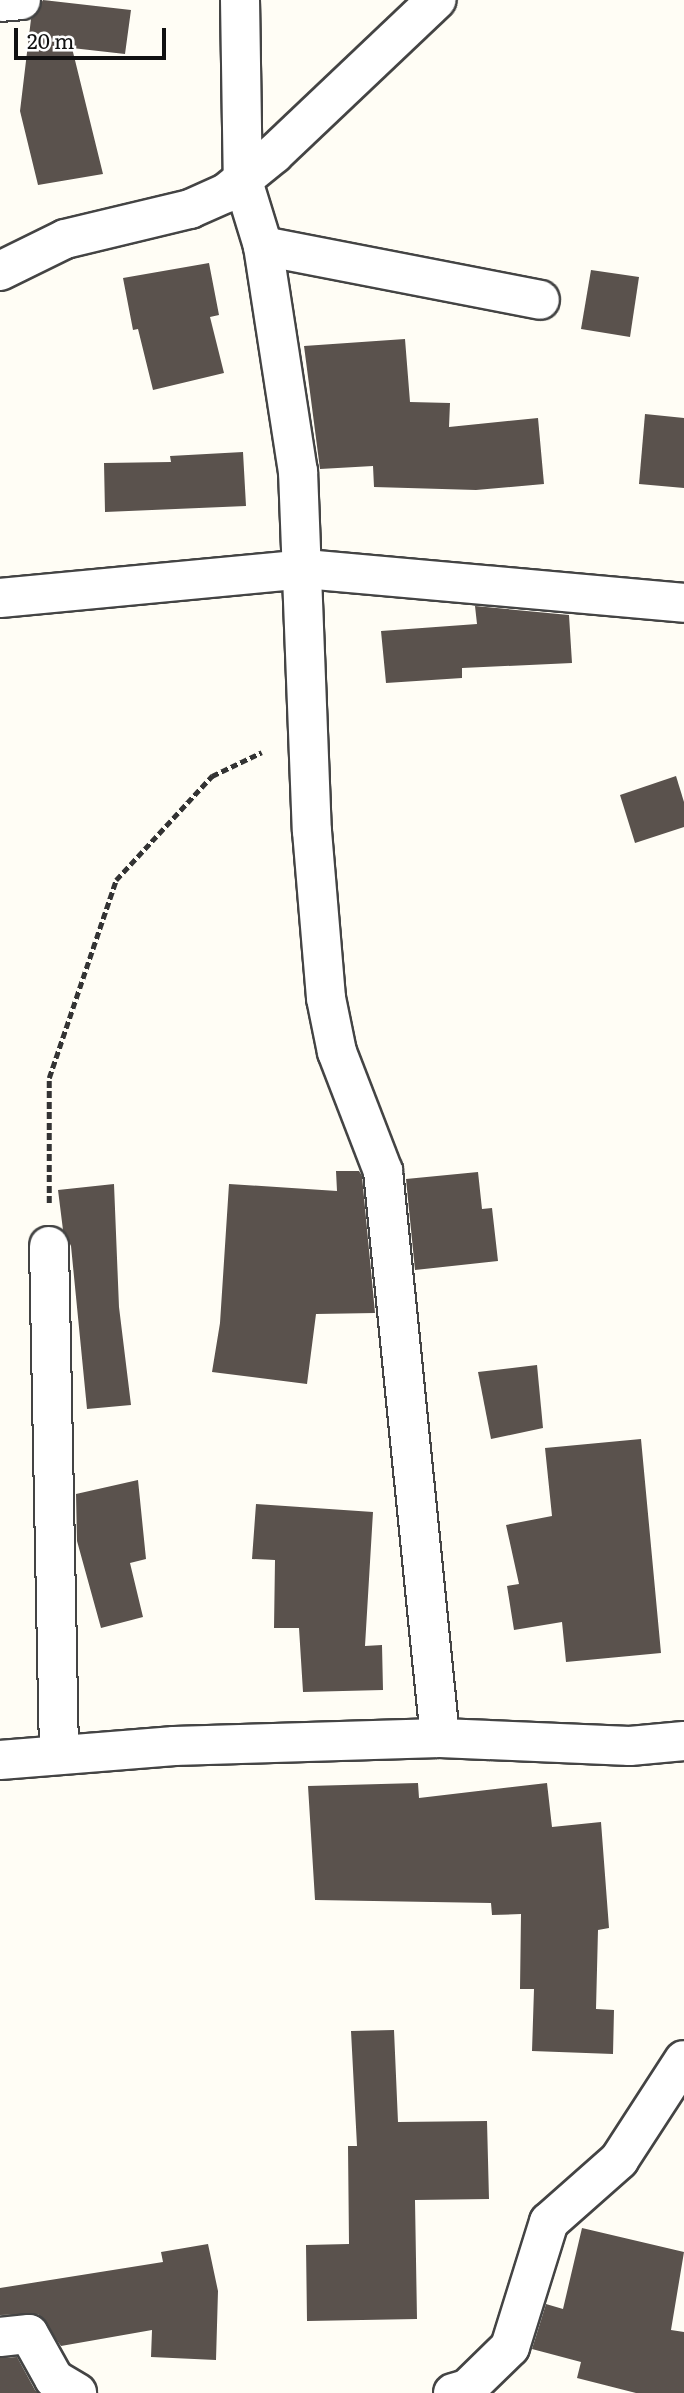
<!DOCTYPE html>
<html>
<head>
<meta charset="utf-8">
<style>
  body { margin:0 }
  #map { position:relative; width:684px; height:2393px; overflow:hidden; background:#fffdf5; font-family:Literata,serif }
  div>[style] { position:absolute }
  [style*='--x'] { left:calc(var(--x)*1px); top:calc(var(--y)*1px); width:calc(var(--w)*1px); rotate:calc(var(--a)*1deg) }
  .building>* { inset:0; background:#5a524d }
  .path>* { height:4.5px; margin-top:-2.25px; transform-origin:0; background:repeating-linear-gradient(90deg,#333 0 7px,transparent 0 10.5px) }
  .roads { filter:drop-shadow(2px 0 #444) drop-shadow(-2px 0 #444) drop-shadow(0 2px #444) drop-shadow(0 -2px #444) }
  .minor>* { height:38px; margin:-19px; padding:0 19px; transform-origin:19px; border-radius:19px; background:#fff }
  span { translate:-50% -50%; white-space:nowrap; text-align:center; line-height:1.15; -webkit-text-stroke:7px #fff; paint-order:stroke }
  .scale { position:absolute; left:14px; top:28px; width:152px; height:32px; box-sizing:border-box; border:4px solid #111; border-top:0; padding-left:9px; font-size:21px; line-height:24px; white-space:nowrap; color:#111; -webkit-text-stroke:5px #fff; paint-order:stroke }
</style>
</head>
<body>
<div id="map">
  <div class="building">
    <i style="clip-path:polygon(43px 0,131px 10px,125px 54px,72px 48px,103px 174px,38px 185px,20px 111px,31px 19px)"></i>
    <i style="clip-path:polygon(209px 263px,219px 315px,210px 317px,224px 373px,153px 390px,138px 329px,133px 330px,123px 278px)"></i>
    <i style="clip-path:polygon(591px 270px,639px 277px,630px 337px,581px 329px)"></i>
    <i style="clip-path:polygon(405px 339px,410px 402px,450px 403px,449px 427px,538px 418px,544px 484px,476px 490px,374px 487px,373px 466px,320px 469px,304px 346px)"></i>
    <i style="clip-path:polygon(645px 414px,684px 418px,684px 488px,639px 484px)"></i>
    <i style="clip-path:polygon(243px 452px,246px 506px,105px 512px,104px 463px,171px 462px,170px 456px)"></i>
    <i style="clip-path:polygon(475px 606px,569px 615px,572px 663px,462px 668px,462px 678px,386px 683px,381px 631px,477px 624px)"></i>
    <i style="clip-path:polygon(676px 776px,684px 802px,684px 827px,635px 843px,620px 795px)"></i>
    <i style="clip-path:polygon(336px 1171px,359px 1171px,362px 1176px,375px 1313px,316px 1314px,307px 1384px,212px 1372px,220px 1323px,229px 1184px,337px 1191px)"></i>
    <i style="clip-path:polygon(478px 1172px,482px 1209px,492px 1208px,498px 1261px,415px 1270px,406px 1179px)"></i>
    <i style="clip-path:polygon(114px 1184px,119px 1307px,131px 1405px,87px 1409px,71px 1246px,63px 1230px,58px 1190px)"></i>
    <i style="clip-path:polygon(537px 1365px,543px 1428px,491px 1439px,478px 1372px)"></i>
    <i style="clip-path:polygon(641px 1439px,661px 1653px,566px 1662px,562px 1622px,514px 1630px,507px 1586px,519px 1584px,506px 1525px,552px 1516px,545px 1448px)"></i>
    <i style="clip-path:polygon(138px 1480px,146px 1559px,130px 1563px,143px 1617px,101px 1628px,77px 1541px,76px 1494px)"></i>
    <i style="clip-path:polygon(256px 1504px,373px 1512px,365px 1646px,382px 1645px,383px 1690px,303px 1692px,299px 1628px,274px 1628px,275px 1560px,252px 1559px)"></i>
    <i style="clip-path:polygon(418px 1783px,419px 1798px,547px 1783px,552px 1827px,601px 1822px,609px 1928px,598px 1930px,596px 2009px,614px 2010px,613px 2054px,532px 2051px,534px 1989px,520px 1989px,521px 1914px,492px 1915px,491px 1903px,315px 1900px,308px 1786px)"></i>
    <i style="clip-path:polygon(394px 2030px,398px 2122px,487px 2121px,489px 2199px,415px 2200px,417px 2319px,307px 2321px,306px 2245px,349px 2244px,348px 2146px,357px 2146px,351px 2031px)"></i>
    <i style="clip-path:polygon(582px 2228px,684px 2252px,671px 2330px,684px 2332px,684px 2393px,636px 2393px,577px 2378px,581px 2362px,532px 2349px,546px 2304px,563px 2309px)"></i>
    <i style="clip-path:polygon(208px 2244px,218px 2291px,216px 2360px,151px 2357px,152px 2330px,61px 2346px,38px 2314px,0 2315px,0 2288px,163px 2262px,161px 2252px)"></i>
    <i style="clip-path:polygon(17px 2357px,35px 2390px,38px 2393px,0 2393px,0 2358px)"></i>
  </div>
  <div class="path">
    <i style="--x:49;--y:1203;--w:125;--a:-90"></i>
    <i style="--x:49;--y:1078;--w:209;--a:-71.3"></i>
    <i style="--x:116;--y:880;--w:142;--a:-47.3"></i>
    <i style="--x:212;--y:776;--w:55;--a:-25.6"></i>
  </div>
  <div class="roads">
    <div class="minor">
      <i style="--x:240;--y:0;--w:181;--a:89.1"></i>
      <i style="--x:243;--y:181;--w:68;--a:72.9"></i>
      <i style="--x:263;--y:246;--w:228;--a:81.2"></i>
      <i style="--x:298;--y:471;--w:360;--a:87.8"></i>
      <i style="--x:312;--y:831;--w:168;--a:85.2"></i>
      <i style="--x:326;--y:998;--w:55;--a:78.5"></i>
      <i style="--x:337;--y:1052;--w:128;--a:68.9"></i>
      <i style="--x:383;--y:1171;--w:570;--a:84.26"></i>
      <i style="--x:0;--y:2;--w:21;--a:-5"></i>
      <i style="--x:263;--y:246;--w:282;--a:11"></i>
      <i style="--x:0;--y:271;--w:72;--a:-26.2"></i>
      <i style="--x:65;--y:239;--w:129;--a:-13.5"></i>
      <i style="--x:190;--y:209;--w:39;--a:-24"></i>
      <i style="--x:226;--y:193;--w:62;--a:-39.1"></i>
      <i style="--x:274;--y:154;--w:224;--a:-43.5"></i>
      <i style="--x:0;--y:598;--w:306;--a:-5.4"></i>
      <i style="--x:305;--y:569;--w:381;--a:5.1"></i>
      <i style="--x:49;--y:1246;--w:509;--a:88.87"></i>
      <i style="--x:0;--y:1760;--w:175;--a:-4.6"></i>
      <i style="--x:174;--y:1746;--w:266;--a:-1.7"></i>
      <i style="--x:440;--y:1738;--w:190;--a:2.4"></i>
      <i style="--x:630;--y:1746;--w:54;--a:-5.3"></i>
      <i style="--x:0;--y:2337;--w:29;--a:-6"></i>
      <i style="--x:29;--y:2334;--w:51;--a:60.9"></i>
      <i style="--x:54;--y:2379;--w:27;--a:31"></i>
      <i style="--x:453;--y:2393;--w:15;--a:-16"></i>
      <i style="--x:467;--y:2389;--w:60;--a:-44.3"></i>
      <i style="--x:510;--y:2347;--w:131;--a:-72.7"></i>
      <i style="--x:549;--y:2222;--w:94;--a:-41.5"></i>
      <i style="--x:619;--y:2160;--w:119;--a:-57"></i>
    </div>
  </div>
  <div class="scale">20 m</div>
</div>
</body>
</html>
